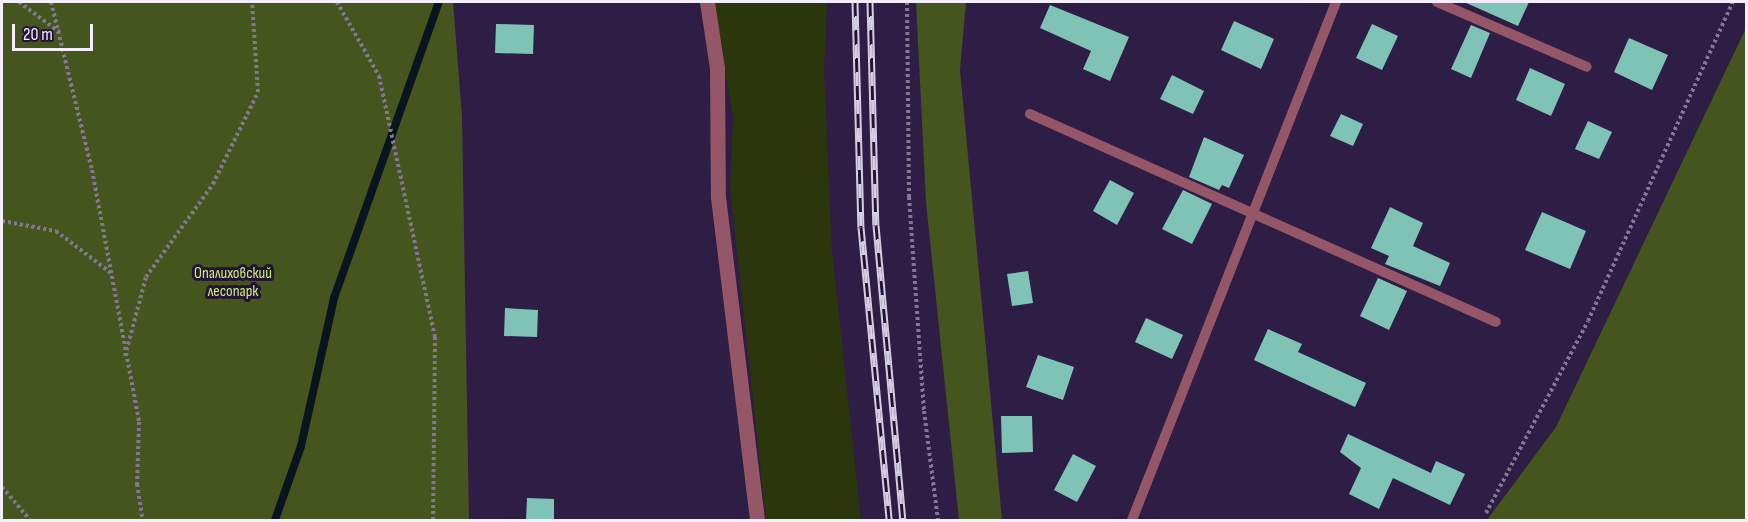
<!DOCTYPE html>
<html>
<head>
<meta charset="utf-8">
<style>
  body { margin:0 }
  #map { position:relative; width:1748px; height:522px; overflow:hidden; background:#2e1d44; font-family:"Sofia Sans Condensed",sans-serif }
  div>[style] { position:absolute }
  [style*='--x'] { left:calc(var(--x)*1px); top:calc(var(--y)*1px); width:calc(var(--w)*1px); rotate:calc(var(--a)*1deg) }
  .green>* { inset:0; background:#2c360c }
  .forest>* { inset:0; background:#46541e }
  .stream>* { height:8px; margin:-4px; padding:0 4px; transform-origin:4px; border-radius:4px; background:#08151e }
  .building>* { inset:0; background:#7fc3b7 }
  .path>* { height:4px; margin-top:-2px; transform-origin:0; background:repeating-linear-gradient(90deg,#837794 0 3px,transparent 0 6px) }
  .lane>* { height:10px; margin:-5px; padding:0 5px; transform-origin:5px; border-radius:5px; background:#955668 }
  .street>* { height:15px; margin:-7.5px; padding:0 7.5px; transform-origin:7.5px; border-radius:7.5px; background:#955668 }
  .rail>* { height:7px; margin-top:-3.5px; transform-origin:0; background:repeating-linear-gradient(90deg,#241339 0 14px,#d6cfe2 0 28px); box-sizing:border-box; border-block:2px solid #d6cfe2 }
  span { translate:-50% -50%; white-space:nowrap; text-align:center; line-height:1.15; -webkit-text-stroke:6px #241339; paint-order:stroke }
  .park-label { font-size:16px; color:#ccef6b }
  .frame { position:absolute; inset:0; border:3px solid #f3edfd; pointer-events:none }
  .scale { position:absolute; left:12px; top:24px; width:81px; height:27px; box-sizing:border-box; border:3px solid #f3edfd; border-top:0; padding-left:8px; font-size:18px; line-height:21px; white-space:nowrap; color:#f3edfd; -webkit-text-stroke:4px #241339; paint-order:stroke }
</style>
</head>
<body>
<div id="map">
  <div class="green">
    <i style="clip-path:polygon(714px 2px,827px 2px,824px 71px,832px 251px,861px 520px,766px 520px,730px 186px,733px 118px)"></i>
  </div>
  <div class="forest">
    <i style="clip-path:polygon(2px 2px,453px 2px,462px 116px,469px 520px,2px 520px)"></i>
    <i style="clip-path:polygon(916px 2px,966px 2px,960px 70px,1002px 520px,959px 520px,926px 202px)"></i>
    <i style="clip-path:polygon(1746px 28px,1746px 520px,1487px 520px,1556px 427px)"></i>
  </div>
  <div class="stream">
    <i style="--x:275;--y:520;--w:78;--a:-70.6"></i>
    <i style="--x:301;--y:446;--w:152;--a:-77.4"></i>
    <i style="--x:334;--y:298;--w:314;--a:-70.5"></i>
  </div>
  <div class="building">
    <i style="clip-path:polygon(1464px 2px,1529px 2px,1518px 26px)"></i>
    <i style="clip-path:polygon(1050px 5px,1129px 37px,1110px 81px,1083px 69px,1091px 51px,1040px 28px)"></i>
    <i style="clip-path:polygon(1234px 21px,1274px 39px,1261px 69px,1221px 50px)"></i>
    <i style="clip-path:polygon(496px 24px,534px 25px,533px 54px,495px 53px)"></i>
    <i style="clip-path:polygon(1372px 24px,1398px 36px,1382px 70px,1356px 58px)"></i>
    <i style="clip-path:polygon(1471px 25px,1490px 33px,1471px 78px,1451px 69px)"></i>
    <i style="clip-path:polygon(1629px 38px,1668px 55px,1652px 90px,1614px 72px)"></i>
    <i style="clip-path:polygon(1530px 68px,1565px 84px,1551px 116px,1516px 100px)"></i>
    <i style="clip-path:polygon(1172px 75px,1204px 91px,1193px 114px,1160px 99px)"></i>
    <i style="clip-path:polygon(1341px 114px,1363px 124px,1353px 146px,1330px 136px)"></i>
    <i style="clip-path:polygon(1588px 121px,1612px 132px,1599px 159px,1575px 149px)"></i>
    <i style="clip-path:polygon(1204px 137px,1244px 155px,1229px 188px,1222px 185px,1219px 190px,1189px 177px)"></i>
    <i style="clip-path:polygon(1110px 180px,1134px 193px,1117px 225px,1093px 211px)"></i>
    <i style="clip-path:polygon(1183px 190px,1212px 204px,1192px 244px,1162px 229px)"></i>
    <i style="clip-path:polygon(1390px 207px,1423px 223px,1413px 246px,1450px 263px,1440px 286px,1385px 264px,1389px 256px,1371px 248px)"></i>
    <i style="clip-path:polygon(1542px 212px,1586px 231px,1570px 269px,1525px 250px)"></i>
    <i style="clip-path:polygon(1028px 271px,1033px 303px,1012px 306px,1007px 274px)"></i>
    <i style="clip-path:polygon(1378px 278px,1407px 291px,1389px 330px,1360px 316px)"></i>
    <i style="clip-path:polygon(505px 308px,538px 310px,537px 337px,504px 336px)"></i>
    <i style="clip-path:polygon(1146px 318px,1183px 335px,1172px 359px,1135px 342px)"></i>
    <i style="clip-path:polygon(1268px 329px,1302px 344px,1298px 352px,1366px 383px,1355px 407px,1254px 360px)"></i>
    <i style="clip-path:polygon(1038px 355px,1074px 367px,1063px 400px,1026px 387px)"></i>
    <i style="clip-path:polygon(1001px 416px,1032px 416px,1033px 452px,1002px 453px)"></i>
    <i style="clip-path:polygon(1348px 434px,1431px 473px,1436px 461px,1465px 474px,1450px 505px,1393px 478px,1379px 509px,1349px 494px,1361px 468px,1340px 452px)"></i>
    <i style="clip-path:polygon(1073px 454px,1096px 466px,1077px 502px,1054px 490px)"></i>
    <i style="clip-path:polygon(527px 498px,554px 499px,554px 520px,526px 520px)"></i>
  </div>
  <div class="path">
    <i style="--x:19;--y:2;--w:54;--a:36.7"></i>
    <i style="--x:51;--y:2;--w:173;--a:76.3"></i>
    <i style="--x:92;--y:170;--w:256;--a:79.4"></i>
    <i style="--x:139;--y:422;--w:62;--a:91.8"></i>
    <i style="--x:137;--y:484;--w:36;--a:81"></i>
    <i style="--x:337;--y:2;--w:85;--a:60.4"></i>
    <i style="--x:379;--y:76;--w:267;--a:77.9"></i>
    <i style="--x:435;--y:337;--w:183;--a:90.6"></i>
    <i style="--x:907;--y:2;--w:195;--a:89.4"></i>
    <i style="--x:909;--y:197;--w:215;--a:86"></i>
    <i style="--x:924;--y:411;--w:110;--a:82.7"></i>
    <i style="--x:2;--y:221;--w:55;--a:10.5"></i>
    <i style="--x:56;--y:231;--w:69;--a:37.4"></i>
    <i style="--x:125;--y:356;--w:82;--a:-75.1"></i>
    <i style="--x:146;--y:277;--w:115;--a:-54.2"></i>
    <i style="--x:213;--y:184;--w:102;--a:-63.9"></i>
    <i style="--x:258;--y:92;--w:90;--a:-93.8"></i>
    <i style="--x:2;--y:487;--w:43;--a:49.7"></i>
    <i style="--x:1486;--y:513;--w:217;--a:-62"></i>
    <i style="--x:1588;--y:321;--w:350;--a:-65.6"></i>
  </div>
  <div class="lane">
    <i style="--x:1437;--y:2;--w:163;--a:23.4"></i>
    <i style="--x:1030;--y:114;--w:510;--a:24.05"></i>
    <i style="--x:1132;--y:520;--w:557;--a:-68.5"></i>
  </div>
  <div class="street">
    <i style="--x:707;--y:2;--w:67;--a:81.4"></i>
    <i style="--x:717;--y:68;--w:129;--a:89.6"></i>
    <i style="--x:718;--y:197;--w:325;--a:83.1"></i>
  </div>
  <div class="rail">
    <i style="--x:855;--y:2;--w:225;--a:88.5"></i>
    <i style="--x:861;--y:227;--w:294;--a:84.5"></i>
    <i style="--x:870;--y:2;--w:223;--a:88.5"></i>
    <i style="--x:876;--y:225;--w:296;--a:84.8"></i>
  </div>
  <div class="park-label">
    <span style="left:233px;top:283px">Опалиховский<br>лесопарк</span>
  </div>
  <div class="frame"></div>
  <div class="scale">20 m</div>
</div>
</body>
</html>
